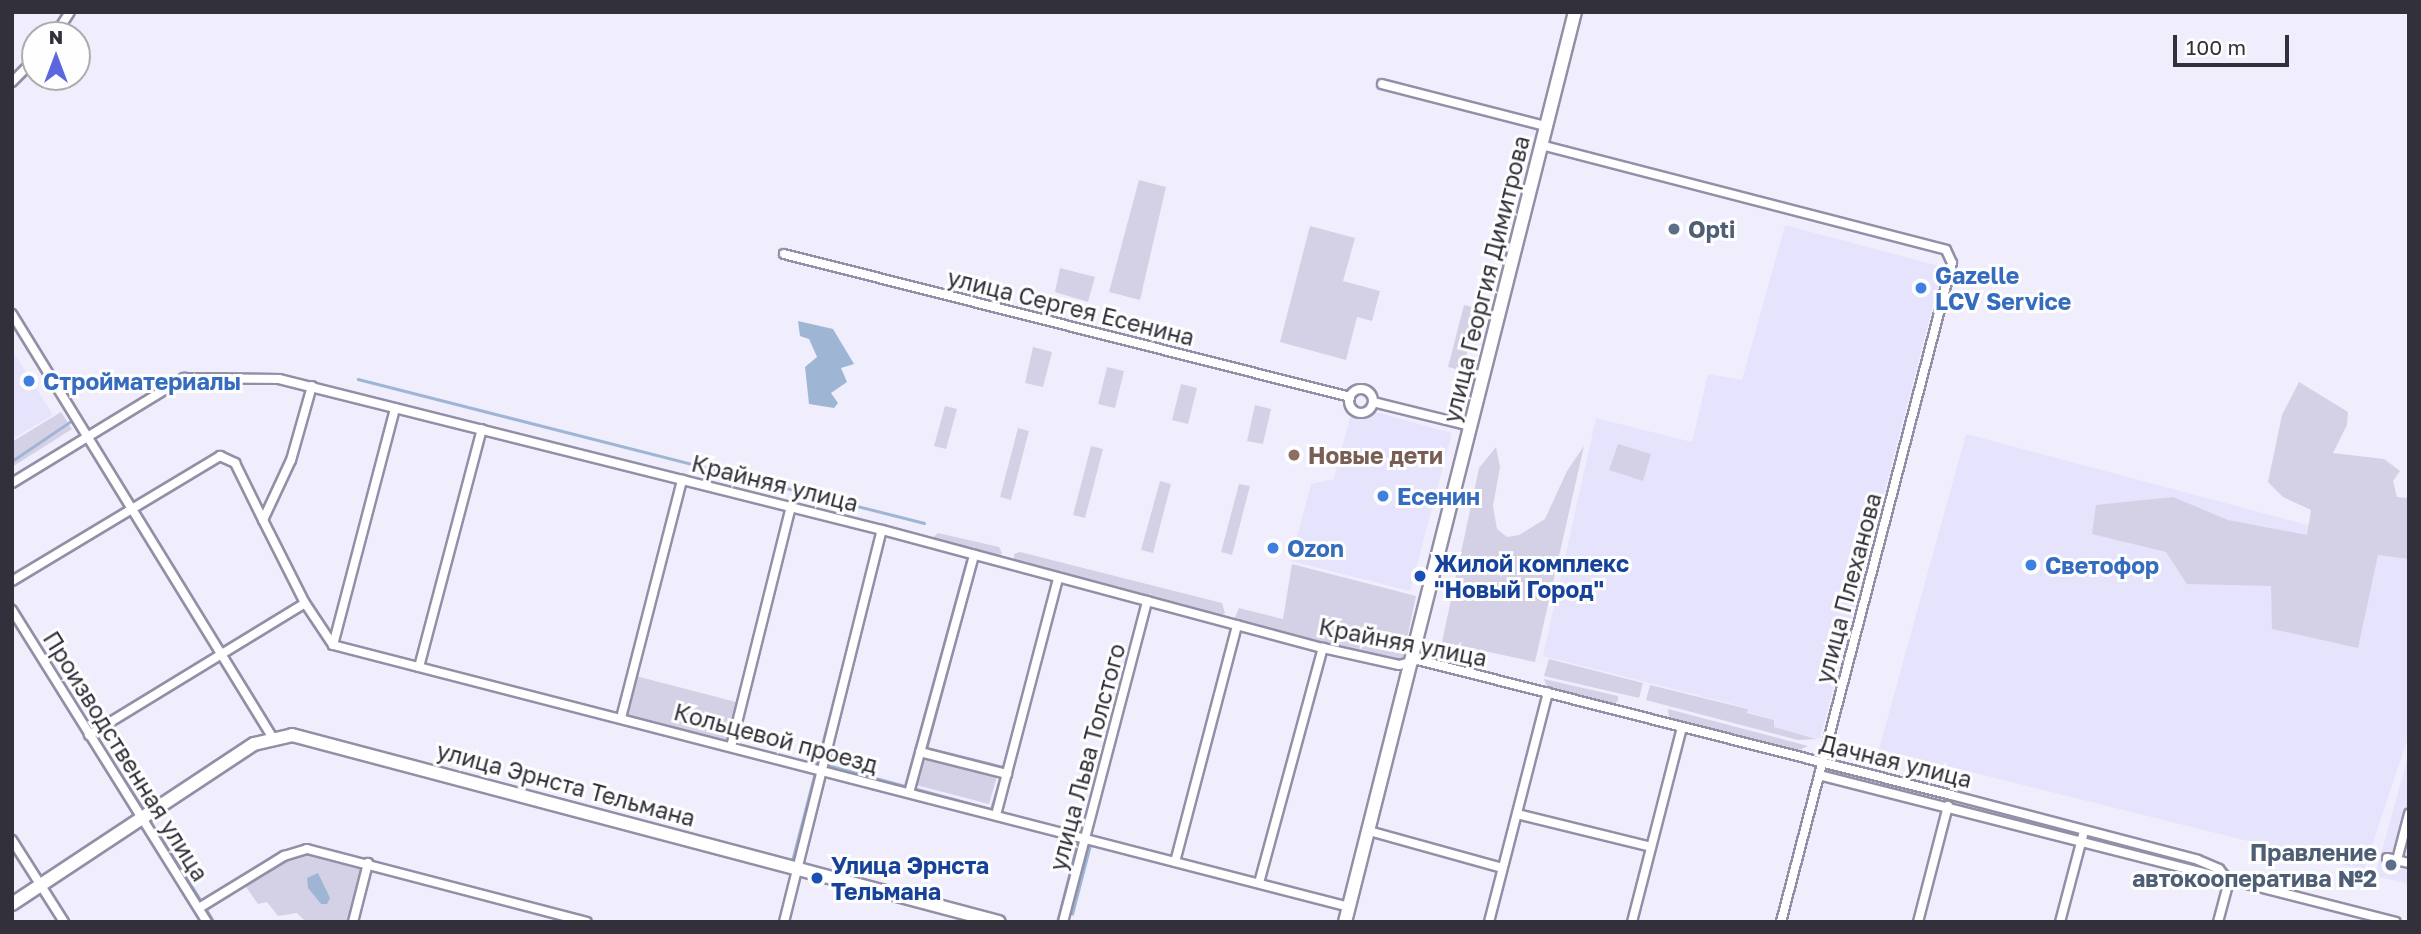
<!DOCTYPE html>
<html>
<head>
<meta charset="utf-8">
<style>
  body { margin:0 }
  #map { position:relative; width:2421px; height:934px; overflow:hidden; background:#f0eefd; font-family:"Golos Text",sans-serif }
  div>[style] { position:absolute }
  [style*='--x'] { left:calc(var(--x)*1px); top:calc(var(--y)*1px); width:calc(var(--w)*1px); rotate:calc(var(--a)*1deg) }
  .built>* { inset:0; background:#e6e3fc }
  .green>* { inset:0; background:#d4d1e7 }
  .water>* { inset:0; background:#9eb6d3 }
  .stream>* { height:2.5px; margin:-1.25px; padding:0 1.25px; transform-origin:1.25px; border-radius:1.25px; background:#9eb6d3 }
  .roads { filter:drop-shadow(2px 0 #928fa6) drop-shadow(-2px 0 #928fa6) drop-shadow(0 2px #928fa6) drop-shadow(0 -2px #928fa6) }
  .street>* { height:8px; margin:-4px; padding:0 4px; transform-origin:4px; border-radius:4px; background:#fff }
  .street>.ring { margin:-4px; padding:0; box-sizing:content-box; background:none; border:8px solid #fff; border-radius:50% }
  .secondary>* { height:12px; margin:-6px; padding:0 6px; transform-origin:6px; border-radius:6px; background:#fff }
  .dots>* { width:19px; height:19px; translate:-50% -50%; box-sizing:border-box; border:4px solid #fefefe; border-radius:50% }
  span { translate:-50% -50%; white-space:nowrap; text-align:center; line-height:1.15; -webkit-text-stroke:6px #fefefe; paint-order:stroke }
  .service-label { font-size:23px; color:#4e5e75; font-weight:700 }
  .left { translate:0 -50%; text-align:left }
  .right { translate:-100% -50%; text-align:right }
  .shop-label { font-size:23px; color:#366cbe; font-weight:700 }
  .street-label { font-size:23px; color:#32303a }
  .education-label { font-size:23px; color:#785e54; font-weight:700 }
  .transit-label { font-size:23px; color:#164399; font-weight:700 }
  .frame { position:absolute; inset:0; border:14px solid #32303a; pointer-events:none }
  .north { position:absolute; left:21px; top:21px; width:70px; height:70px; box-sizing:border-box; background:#fefefe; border:2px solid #acacb0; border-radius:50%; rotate:0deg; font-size:19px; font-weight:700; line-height:28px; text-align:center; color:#32303a }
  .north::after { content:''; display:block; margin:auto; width:24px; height:32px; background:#5c67de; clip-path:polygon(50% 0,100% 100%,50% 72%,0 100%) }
  .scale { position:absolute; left:2173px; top:35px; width:116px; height:32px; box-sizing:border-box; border:4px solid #32303a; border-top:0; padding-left:9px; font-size:21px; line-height:24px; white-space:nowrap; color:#32303a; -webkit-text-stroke:5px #fefefe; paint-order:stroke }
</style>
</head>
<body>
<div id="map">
  <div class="built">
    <i style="clip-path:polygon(1785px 225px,1943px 267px,1820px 739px,1774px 727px,1775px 720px,1747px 712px,1748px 708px,1543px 656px,1596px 418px,1692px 442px,1708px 374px,1742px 380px)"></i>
    <i style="clip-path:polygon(12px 350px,53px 415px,12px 439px)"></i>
    <i style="clip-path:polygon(1351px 413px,1379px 413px,1452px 433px,1410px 591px,1291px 561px,1311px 484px,1334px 479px)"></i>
    <i style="clip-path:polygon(1966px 434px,2409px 552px,2409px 735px,2364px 870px,1879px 749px)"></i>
    <i style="clip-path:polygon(2409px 752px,2409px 884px,2375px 876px)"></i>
  </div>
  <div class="green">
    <i style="clip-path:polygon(1139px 180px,1166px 187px,1140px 300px,1109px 292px)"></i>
    <i style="clip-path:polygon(1310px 226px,1355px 238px,1343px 281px,1380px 291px,1372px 321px,1357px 317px,1346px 360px,1280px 342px)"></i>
    <i style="clip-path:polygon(1060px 268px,1095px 277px,1088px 302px,1055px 292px)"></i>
    <i style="clip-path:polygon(1464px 305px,1477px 308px,1463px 371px,1448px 367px)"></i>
    <i style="clip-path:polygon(1033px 347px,1052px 352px,1043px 387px,1025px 383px)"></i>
    <i style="clip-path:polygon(1107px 367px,1124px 371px,1115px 408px,1098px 404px)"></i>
    <i style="clip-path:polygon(2299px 382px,2348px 412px,2347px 425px,2333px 453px,2384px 459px,2400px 471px,2393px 481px,2397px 497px,2409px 498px,2409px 559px,2378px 555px,2358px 648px,2272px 629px,2271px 586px,2187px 584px,2166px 552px,2092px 534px,2096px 505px,2173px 497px,2228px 520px,2307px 535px,2311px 510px,2283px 497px,2268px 482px,2282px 415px)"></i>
    <i style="clip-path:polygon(1181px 384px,1197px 388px,1188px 424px,1172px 420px)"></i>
    <i style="clip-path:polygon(1255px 405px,1271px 409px,1263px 444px,1247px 441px)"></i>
    <i style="clip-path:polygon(945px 406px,957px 409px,946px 449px,934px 446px)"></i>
    <i style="clip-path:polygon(61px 412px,72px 429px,12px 467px,12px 442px)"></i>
    <i style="clip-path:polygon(1018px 428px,1029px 431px,1011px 500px,1000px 497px)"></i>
    <i style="clip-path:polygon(1618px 444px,1651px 454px,1643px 481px,1609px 470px)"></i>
    <i style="clip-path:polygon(1091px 446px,1103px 449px,1085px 518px,1073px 515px)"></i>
    <i style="clip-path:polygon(1584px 446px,1535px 662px,1442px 642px,1479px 468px,1496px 447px,1500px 467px,1493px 506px,1497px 529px,1507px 537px,1519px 535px,1545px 519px,1567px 471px)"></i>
    <i style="clip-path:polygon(1160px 481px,1171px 484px,1153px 553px,1141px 550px)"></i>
    <i style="clip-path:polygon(1239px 484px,1250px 486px,1232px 555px,1221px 552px)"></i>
    <i style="clip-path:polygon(938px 533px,999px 547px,1002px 553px,998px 558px,975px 553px,974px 546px,972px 552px,929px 541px)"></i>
    <i style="clip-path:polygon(1020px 552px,1222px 603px,1225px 613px,1221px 616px,1152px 598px,1151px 593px,1149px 597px,1061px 575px,1062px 570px,1058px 574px,1014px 562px,1014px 554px)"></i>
    <i style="clip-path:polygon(1292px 564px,1416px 596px,1403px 658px,1392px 660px,1234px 619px,1239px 608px,1283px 619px)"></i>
    <i style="clip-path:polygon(1549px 659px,1643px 683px,1639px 698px,1544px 676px)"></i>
    <i style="clip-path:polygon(636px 676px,736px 702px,726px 743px,626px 717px)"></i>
    <i style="clip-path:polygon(1544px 679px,1618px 696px,1618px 701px,1613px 705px,1547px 688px)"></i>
    <i style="clip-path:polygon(1650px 685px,1748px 709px,1747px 713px,1774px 720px,1774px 727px,1817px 739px,1798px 740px,1646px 700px)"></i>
    <i style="clip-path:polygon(1668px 709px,1808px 746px,1795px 752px,1669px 720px)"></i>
    <i style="clip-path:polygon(923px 757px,997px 776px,989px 804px,916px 785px)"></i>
    <i style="clip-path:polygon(306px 853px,364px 865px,351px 922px,306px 922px,297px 913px,278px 916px,267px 902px,258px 904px,244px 884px,286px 857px)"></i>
  </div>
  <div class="water">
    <i style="clip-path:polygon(798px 321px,833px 329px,854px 364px,841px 368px,847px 382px,831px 393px,838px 403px,834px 408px,809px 404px,805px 367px,817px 357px,809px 339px,800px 336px)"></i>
    <i style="clip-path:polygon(318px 873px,330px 898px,327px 904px,321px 904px,308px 888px,307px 878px)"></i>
  </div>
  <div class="stream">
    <i style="--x:358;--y:379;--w:584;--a:14.27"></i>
    <i style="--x:12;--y:461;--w:71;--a:-34.1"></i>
    <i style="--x:884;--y:540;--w:232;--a:104"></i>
    <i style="--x:828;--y:765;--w:84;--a:15.2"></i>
    <i style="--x:977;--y:561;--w:194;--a:105"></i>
    <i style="--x:927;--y:748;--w:79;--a:13.9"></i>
    <i style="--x:1004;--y:767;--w:4;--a:104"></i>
    <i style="--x:12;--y:602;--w:151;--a:58"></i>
    <i style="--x:95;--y:734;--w:85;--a:57.1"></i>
    <i style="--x:817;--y:764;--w:234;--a:-75.4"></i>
    <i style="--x:905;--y:786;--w:234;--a:-74.7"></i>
    <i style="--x:913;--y:788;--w:81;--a:15.1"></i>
    <i style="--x:991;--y:809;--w:34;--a:-73"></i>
    <i style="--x:155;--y:828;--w:88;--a:57.6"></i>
    <i style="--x:811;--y:830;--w:57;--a:-75.7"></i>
    <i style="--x:792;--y:861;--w:92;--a:-75.5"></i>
    <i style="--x:205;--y:907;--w:17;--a:59"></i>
    <i style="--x:1072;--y:914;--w:71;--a:-75.4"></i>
    <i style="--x:1057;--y:922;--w:85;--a:-75.6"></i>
  </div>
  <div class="roads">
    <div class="street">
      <i style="--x:55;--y:35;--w:27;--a:-57"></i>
      <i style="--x:12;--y:82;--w:33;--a:-45"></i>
      <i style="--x:1382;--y:84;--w:169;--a:14.4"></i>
      <i style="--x:1541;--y:145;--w:418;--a:14.5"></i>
      <i style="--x:1946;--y:250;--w:14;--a:65"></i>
      <i style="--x:1952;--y:263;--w:681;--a:104.55"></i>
      <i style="--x:784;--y:254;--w:584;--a:14.18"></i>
      <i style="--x:12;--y:314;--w:497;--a:58.4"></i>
      <i style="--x:312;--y:386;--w:77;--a:105.8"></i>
      <i style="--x:291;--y:460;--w:66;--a:115"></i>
      <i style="--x:263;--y:520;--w:93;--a:63.2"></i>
      <i style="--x:305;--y:603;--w:50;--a:56.3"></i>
      <i style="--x:333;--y:645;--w:1049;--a:14.46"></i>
      <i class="ring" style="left:1349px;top:389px;width:16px;height:16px"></i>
      <i style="--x:1373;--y:402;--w:101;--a:13.8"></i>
      <i style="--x:12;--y:483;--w:202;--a:-31.4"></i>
      <i style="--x:184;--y:378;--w:95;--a:0.6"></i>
      <i style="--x:279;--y:379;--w:622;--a:14.06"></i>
      <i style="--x:882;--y:530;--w:457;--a:15"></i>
      <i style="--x:1323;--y:648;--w:78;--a:12.6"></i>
      <i style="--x:1399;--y:665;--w:20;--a:-15"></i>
      <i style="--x:1418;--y:660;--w:550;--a:14.21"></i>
      <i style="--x:1951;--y:795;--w:255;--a:14.7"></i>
      <i style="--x:2198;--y:860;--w:23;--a:23"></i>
      <i style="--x:2219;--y:869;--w:16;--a:50"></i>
      <i style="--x:12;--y:581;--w:243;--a:-31"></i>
      <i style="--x:220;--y:456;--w:17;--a:25"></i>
      <i style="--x:235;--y:463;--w:64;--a:63.8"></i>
      <i style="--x:12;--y:610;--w:368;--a:58"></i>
      <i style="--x:333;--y:645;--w:245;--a:-75.3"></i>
      <i style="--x:419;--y:667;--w:246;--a:-75.2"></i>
      <i style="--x:621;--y:718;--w:246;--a:-75.6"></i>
      <i style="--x:89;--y:735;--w:253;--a:-31.4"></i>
      <i style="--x:731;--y:747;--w:247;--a:-76"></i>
      <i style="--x:920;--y:752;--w:90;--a:14.2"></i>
      <i style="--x:1819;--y:775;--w:595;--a:14.29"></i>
      <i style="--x:909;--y:793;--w:247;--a:-74.7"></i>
      <i style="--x:1517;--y:814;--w:138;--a:13.8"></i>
      <i style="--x:996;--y:815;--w:245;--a:-75.3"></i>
      <i style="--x:1369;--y:831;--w:138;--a:15.5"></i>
      <i style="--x:12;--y:840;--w:97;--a:57.6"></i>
      <i style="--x:2387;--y:858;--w:23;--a:13"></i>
      <i style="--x:2397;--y:860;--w:48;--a:-75.4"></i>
      <i style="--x:1175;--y:862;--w:245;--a:-75.3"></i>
      <i style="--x:1259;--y:883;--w:244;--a:-74.8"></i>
      <i style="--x:199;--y:908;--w:100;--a:-31.5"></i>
      <i style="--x:284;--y:856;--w:24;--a:-17"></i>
      <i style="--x:307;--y:849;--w:289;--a:14.6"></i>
      <i style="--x:353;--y:922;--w:61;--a:-75.7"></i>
      <i style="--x:784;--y:922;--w:404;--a:-76"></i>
      <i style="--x:1063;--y:922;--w:332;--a:-75.3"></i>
      <i style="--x:1489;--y:922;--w:237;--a:-75.6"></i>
      <i style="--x:1632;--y:922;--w:201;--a:-75.6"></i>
      <i style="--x:1918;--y:922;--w:120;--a:-75.5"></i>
      <i style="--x:2060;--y:922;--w:94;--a:-75.2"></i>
      <i style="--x:2218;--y:922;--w:42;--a:-75"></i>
    </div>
    <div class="secondary">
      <i style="--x:12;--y:904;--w:290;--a:-33.5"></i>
      <i style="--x:254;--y:744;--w:39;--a:-13"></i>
      <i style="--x:292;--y:735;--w:731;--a:14.82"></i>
      <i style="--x:1345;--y:922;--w:939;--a:-75.82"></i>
    </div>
  </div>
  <div class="dots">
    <i style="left:1674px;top:229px;background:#5c6f8a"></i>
    <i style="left:1921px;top:288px;background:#3f7fe0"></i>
    <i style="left:29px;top:381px;background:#3f7fe0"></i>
    <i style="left:1294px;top:455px;background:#8d6e63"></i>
    <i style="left:1383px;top:496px;background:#3f7fe0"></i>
    <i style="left:1273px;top:548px;background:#3f7fe0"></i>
    <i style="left:2031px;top:565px;background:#3f7fe0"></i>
    <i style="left:1420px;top:576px;background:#1a4fb4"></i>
    <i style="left:2391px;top:865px;background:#5c6f8a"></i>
    <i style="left:817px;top:878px;background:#1a4fb4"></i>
  </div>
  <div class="service-label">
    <span class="left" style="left:1688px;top:229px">Opti</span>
    <span class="right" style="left:2377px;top:865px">Правление<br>автокооператива №2</span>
  </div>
  <div class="shop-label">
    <span class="left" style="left:1935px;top:288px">Gazelle<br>LCV Service</span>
    <span class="left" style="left:43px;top:381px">Стройматериалы</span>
    <span class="left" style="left:1397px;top:496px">Есенин</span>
    <span class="left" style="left:1287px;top:548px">Ozon</span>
    <span class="left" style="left:2045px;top:565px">Светофор</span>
  </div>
  <div class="street-label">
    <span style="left:1486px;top:279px;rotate:-76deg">улица Георгия Димитрова</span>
    <span style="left:1071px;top:307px;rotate:14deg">улица Сергея Есенина</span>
    <span style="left:775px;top:483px;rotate:14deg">Крайняя улица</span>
    <span style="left:1848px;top:588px;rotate:-75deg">улица Плеханова</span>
    <span style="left:1403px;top:642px;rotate:11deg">Крайняя улица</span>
    <span style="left:776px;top:738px;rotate:15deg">Кольцевой проезд</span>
    <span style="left:126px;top:756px;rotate:58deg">Производственная улица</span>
    <span style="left:1087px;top:757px;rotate:-75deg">улица Льва Толстого</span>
    <span style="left:1896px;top:761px;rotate:14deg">Дачная улица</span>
    <span style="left:566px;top:784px;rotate:15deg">улица Эрнста Тельмана</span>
  </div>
  <div class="education-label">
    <span class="left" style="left:1308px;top:455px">Новые дети</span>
  </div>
  <div class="transit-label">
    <span class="left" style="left:1434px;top:576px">Жилой комплекс<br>"Новый Город"</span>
    <span class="left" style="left:831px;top:878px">Улица Эрнста<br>Тельмана</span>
  </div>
  <div class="frame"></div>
  <div class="north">N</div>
  <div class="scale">100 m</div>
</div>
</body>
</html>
